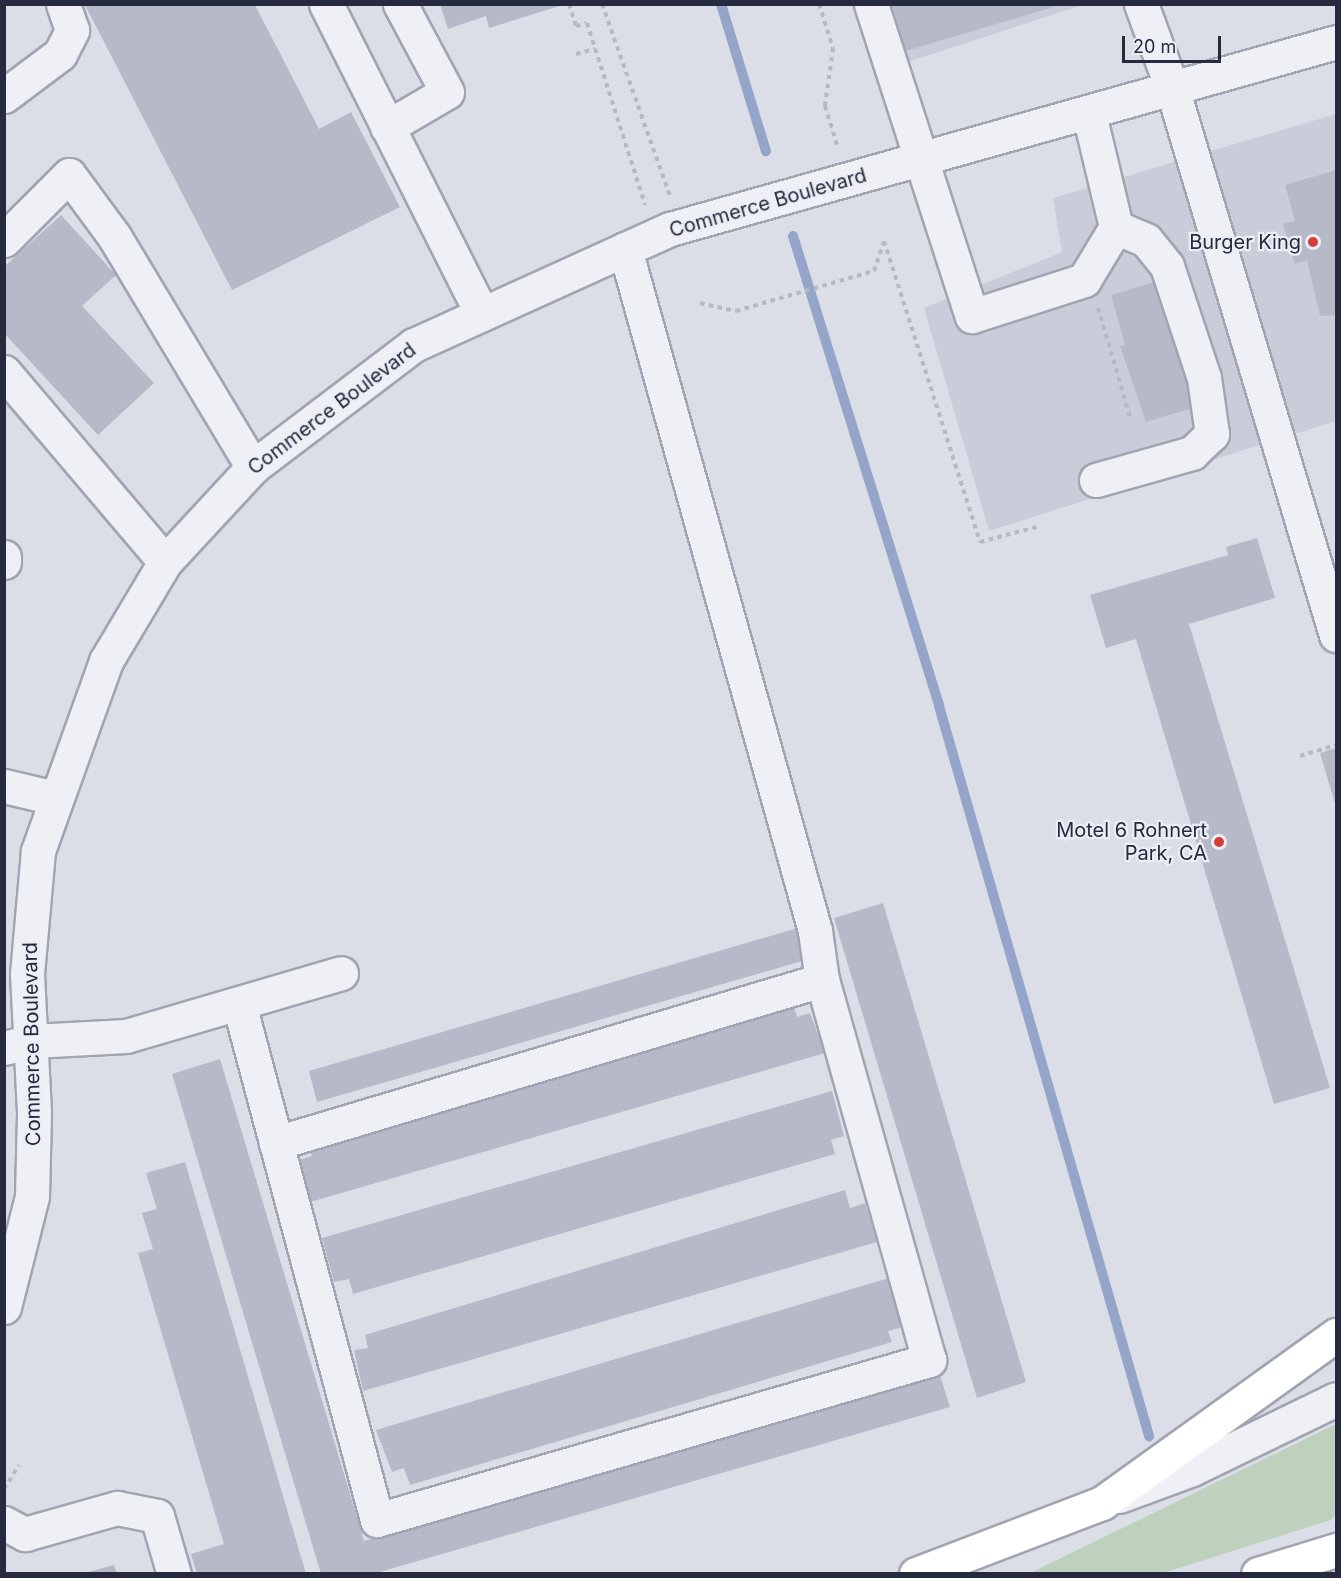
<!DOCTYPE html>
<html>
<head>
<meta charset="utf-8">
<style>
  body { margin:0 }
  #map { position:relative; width:1341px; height:1578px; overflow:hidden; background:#dcdee7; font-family:Inter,sans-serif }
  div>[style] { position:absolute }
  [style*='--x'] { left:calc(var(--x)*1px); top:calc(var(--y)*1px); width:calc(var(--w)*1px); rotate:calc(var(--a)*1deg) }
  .built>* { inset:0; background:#cacdd9 }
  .green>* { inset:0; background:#bed1bd }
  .stream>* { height:10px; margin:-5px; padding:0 5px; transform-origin:5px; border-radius:5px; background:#95a5c9 }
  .building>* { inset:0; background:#b6b9c7 }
  .path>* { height:4px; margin-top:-2px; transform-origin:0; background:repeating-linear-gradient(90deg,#b6b9c2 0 4.5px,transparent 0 9px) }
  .roads { filter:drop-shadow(2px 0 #a1a4b1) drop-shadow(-2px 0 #a1a4b1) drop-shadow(0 2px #a1a4b1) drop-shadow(0 -2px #a1a4b1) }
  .minor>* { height:33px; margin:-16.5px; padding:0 16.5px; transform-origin:16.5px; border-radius:16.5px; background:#eff0f5 }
  .highway>* { height:33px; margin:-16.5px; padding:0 16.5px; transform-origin:16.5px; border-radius:16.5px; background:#fff }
  .dots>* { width:16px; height:16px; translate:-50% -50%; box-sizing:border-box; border:3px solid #ebeef5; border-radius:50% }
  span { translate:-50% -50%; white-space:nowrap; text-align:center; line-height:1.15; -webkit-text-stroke:4.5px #ebeef5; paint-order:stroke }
  .street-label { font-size:20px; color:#252a3e }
  .poi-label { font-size:20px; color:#252a3e }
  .right { translate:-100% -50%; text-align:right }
  .frame { position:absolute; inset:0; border:6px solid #252a3e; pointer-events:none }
  .scale { position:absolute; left:1122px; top:36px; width:99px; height:27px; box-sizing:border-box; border:3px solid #252a3e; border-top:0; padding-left:8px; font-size:18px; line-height:21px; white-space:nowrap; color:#252a3e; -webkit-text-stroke:4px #ebeef5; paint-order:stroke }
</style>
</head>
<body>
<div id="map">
  <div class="built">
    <i style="clip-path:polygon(880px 4px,1082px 5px,899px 65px)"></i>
    <i style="clip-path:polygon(1336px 114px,1336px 421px,989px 531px,924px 308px,1062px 252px,1053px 198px)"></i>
  </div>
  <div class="green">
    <i style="clip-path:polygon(1336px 1424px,1336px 1515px,1331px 1520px,1163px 1573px,1030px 1573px)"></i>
  </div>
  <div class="stream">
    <i style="--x:721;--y:4;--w:154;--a:73"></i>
    <i style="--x:793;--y:236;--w:492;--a:72.7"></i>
    <i style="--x:939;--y:706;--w:760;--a:73.95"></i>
  </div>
  <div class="building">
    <i style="clip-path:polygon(440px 4px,563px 4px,563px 5px,489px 28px,486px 16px,448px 29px)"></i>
    <i style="clip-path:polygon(892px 4px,1060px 4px,1060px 5px,906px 51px)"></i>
    <i style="clip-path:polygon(85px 5px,255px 5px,319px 129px,351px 112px,400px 207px,232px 290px)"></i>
    <i style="clip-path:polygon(1336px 170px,1336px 315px,1320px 316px,1307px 260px,1295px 264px,1283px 224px,1295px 221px,1285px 185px)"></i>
    <i style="clip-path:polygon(61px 215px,116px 275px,82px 306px,154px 383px,98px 435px,4px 333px,4px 267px)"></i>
    <i style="clip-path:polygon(1165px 279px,1196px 407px,1146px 422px,1120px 346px,1125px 345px,1111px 295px)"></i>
    <i style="clip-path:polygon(1257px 538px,1275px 598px,1189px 624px,1330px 1088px,1274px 1104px,1136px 639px,1106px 648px,1090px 595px,1228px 555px,1226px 547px)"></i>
    <i style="clip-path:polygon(1336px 748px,1336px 807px,1320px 753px)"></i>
    <i style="clip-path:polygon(883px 903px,1026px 1382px,977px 1398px,834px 918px)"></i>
    <i style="clip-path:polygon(801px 927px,809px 959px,317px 1102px,309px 1071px)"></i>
    <i style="clip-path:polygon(792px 1001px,797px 1017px,810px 1013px,825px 1053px,310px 1202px,296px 1161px,312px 1156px,307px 1143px)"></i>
    <i style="clip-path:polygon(220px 1059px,364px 1541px,938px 1369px,950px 1407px,373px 1574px,321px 1574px,172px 1074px)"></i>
    <i style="clip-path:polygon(832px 1091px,844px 1136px,831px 1140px,835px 1154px,353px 1294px,349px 1279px,334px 1282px,322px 1238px)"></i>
    <i style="clip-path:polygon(185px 1162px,306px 1574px,197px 1574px,191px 1554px,224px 1544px,138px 1253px,153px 1249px,142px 1213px,157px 1209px,146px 1173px)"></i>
    <i style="clip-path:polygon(845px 1190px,850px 1208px,865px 1203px,877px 1242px,363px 1391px,354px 1350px,368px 1348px,365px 1335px)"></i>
    <i style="clip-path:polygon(889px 1278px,903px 1327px,888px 1331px,892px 1342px,410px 1485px,404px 1468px,392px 1472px,376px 1430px)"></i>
    <i style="clip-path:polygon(114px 1565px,117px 1574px,85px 1574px,85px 1573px)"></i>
  </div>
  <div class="path">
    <i style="--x:569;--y:4;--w:23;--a:72"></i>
    <i style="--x:576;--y:26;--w:11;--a:-15"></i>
    <i style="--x:587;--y:23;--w:191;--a:72.3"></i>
    <i style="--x:602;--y:4;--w:204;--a:70.5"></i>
    <i style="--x:819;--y:4;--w:46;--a:72.3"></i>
    <i style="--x:833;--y:48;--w:59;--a:97.9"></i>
    <i style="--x:825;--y:106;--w:44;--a:72.8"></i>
    <i style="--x:576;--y:54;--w:20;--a:-15"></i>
    <i style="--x:884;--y:241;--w:316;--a:72.3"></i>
    <i style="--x:980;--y:542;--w:62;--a:-14.9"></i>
    <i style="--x:700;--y:303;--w:37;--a:13"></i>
    <i style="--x:736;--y:311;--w:144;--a:-16.2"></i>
    <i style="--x:874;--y:271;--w:31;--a:-71"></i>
    <i style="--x:1098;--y:308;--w:114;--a:73.6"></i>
    <i style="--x:1300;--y:756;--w:38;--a:-17"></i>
    <i style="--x:4;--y:1489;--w:28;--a:-58"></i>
  </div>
  <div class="roads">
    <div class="minor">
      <i style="--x:326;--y:4;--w:347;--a:63.3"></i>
      <i style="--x:871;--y:4;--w:328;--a:72.1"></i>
      <i style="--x:972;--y:316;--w:118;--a:-17.8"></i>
      <i style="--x:1084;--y:280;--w:62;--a:-58.9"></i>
      <i style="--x:1116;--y:227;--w:116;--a:-103.4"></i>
      <i style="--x:1141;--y:4;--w:93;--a:69.8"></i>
      <i style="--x:1173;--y:91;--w:568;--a:73.32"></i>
      <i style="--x:4;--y:96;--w:70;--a:-36.9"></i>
      <i style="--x:60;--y:54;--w:27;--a:-63"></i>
      <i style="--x:72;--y:30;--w:28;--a:-109"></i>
      <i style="--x:387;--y:127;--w:69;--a:-30.3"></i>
      <i style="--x:447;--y:92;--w:100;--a:-118.1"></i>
      <i style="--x:4;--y:240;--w:92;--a:-45"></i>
      <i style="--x:69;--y:175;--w:76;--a:53.6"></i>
      <i style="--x:114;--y:236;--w:270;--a:59"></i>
      <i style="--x:625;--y:249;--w:708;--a:74.43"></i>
      <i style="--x:815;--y:931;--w:49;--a:81.9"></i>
      <i style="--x:4;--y:372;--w:249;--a:49.7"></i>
      <i style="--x:1096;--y:480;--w:100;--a:-15.7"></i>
      <i style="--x:1192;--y:453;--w:28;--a:-44"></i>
      <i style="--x:1212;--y:434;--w:57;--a:-98.1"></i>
      <i style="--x:1204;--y:378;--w:118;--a:-108.3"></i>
      <i style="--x:1167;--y:266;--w:33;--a:-129"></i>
      <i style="--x:1146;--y:240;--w:33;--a:-157"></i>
      <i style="--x:4;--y:557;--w:5;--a:90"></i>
      <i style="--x:4;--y:786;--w:52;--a:13.2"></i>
      <i style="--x:239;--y:1004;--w:534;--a:75.03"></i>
      <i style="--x:377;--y:1520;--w:575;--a:-16.16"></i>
      <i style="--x:929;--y:1360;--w:395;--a:-105.7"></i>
      <i style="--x:822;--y:980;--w:570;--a:163.38"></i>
      <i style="--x:4;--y:1048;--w:29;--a:-14"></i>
      <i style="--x:32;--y:1041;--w:94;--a:-3"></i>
      <i style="--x:126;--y:1036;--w:224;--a:-16.3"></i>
      <i style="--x:4;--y:1307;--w:114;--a:-75.8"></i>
      <i style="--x:32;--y:1196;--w:84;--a:-88.6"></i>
      <i style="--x:34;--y:1112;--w:138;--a:-92.9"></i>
      <i style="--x:27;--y:974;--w:123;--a:-84.9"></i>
      <i style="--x:38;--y:851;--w:202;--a:-70.3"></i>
      <i style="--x:106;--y:661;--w:115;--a:-59.2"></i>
      <i style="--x:165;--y:562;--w:129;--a:-47.2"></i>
      <i style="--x:253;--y:467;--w:202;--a:-37.2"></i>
      <i style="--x:414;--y:345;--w:281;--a:-24.4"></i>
      <i style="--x:670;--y:229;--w:692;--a:-15.68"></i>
      <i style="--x:1119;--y:1496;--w:78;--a:-20.3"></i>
      <i style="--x:1192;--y:1469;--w:160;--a:-25.9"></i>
      <i style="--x:4;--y:1523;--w:24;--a:28"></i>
      <i style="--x:25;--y:1534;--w:96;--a:-15.8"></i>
      <i style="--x:117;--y:1508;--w:41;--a:11.3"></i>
      <i style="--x:157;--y:1516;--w:60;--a:73.7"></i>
    </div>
    <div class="highway">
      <i style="--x:916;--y:1574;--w:199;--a:-20.9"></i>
      <i style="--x:1102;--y:1503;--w:288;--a:-35.7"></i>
      <i style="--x:1258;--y:1574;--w:82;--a:-17.1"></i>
    </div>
  </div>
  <div class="dots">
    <i style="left:1313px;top:242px;background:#d43e39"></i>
    <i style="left:1219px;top:842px;background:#d43e39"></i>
  </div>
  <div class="street-label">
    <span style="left:768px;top:203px;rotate:-16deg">Commerce Boulevard</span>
    <span style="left:332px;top:409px;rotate:-37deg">Commerce Boulevard</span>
    <span style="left:32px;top:1044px;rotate:-91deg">Commerce Boulevard</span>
  </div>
  <div class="poi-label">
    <span class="right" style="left:1301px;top:242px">Burger King</span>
    <span class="right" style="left:1207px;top:842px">Motel 6 Rohnert<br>Park, CA</span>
  </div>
  <div class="frame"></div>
  <div class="scale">20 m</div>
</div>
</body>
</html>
